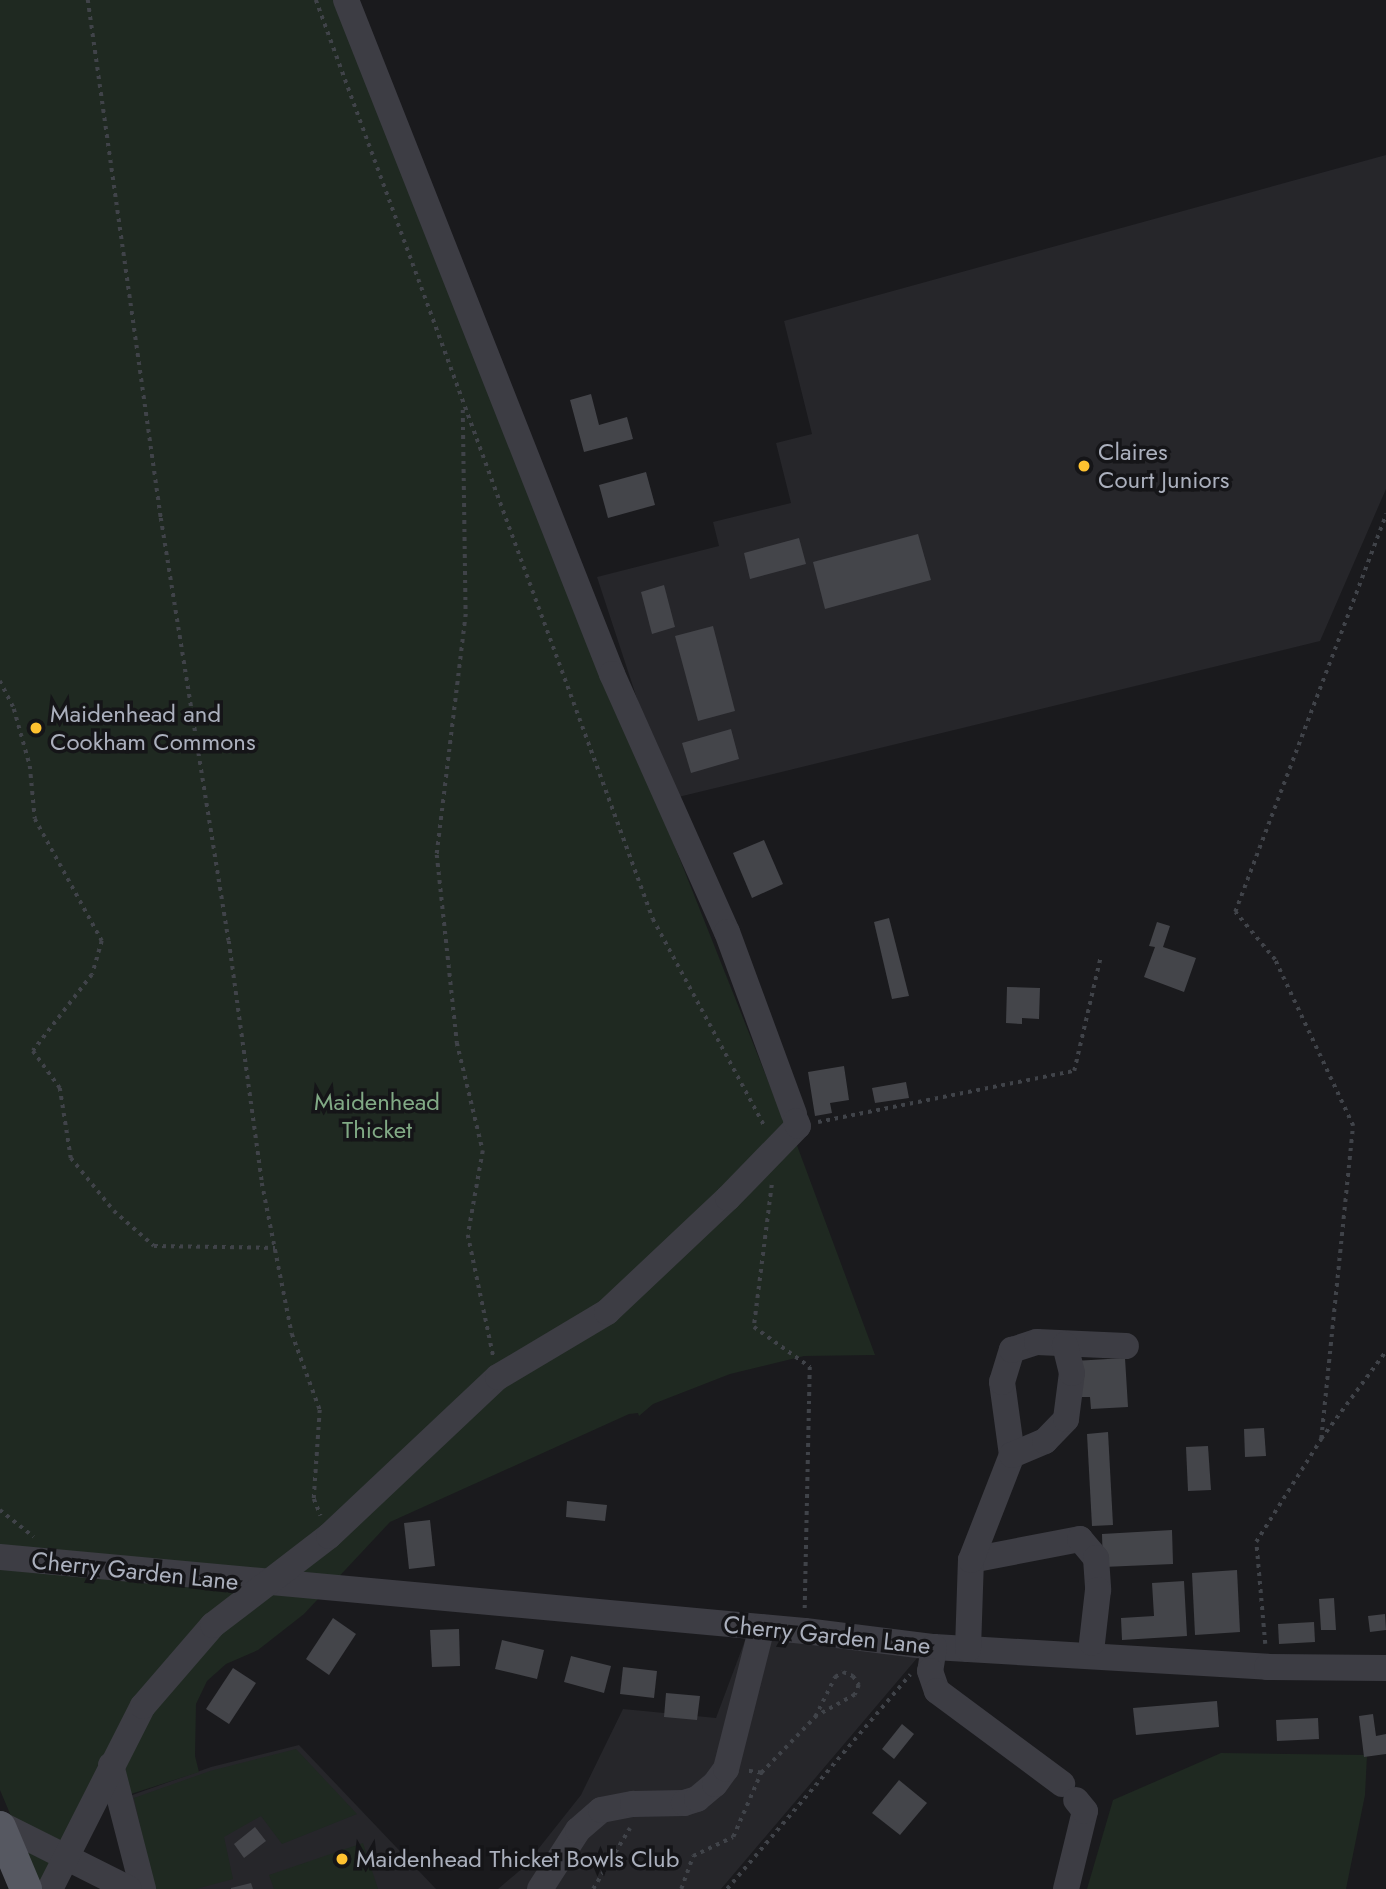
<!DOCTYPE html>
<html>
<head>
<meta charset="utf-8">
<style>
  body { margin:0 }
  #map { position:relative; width:1386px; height:1889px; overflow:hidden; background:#1a1a1d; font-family:Jost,sans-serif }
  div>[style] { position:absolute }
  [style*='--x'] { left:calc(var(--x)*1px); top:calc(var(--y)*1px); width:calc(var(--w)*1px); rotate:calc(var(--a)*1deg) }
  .built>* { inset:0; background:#26262a }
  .green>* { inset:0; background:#1f2921 }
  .building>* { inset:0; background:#44454a }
  .path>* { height:3.5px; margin-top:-1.75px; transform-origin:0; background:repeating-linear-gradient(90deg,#404349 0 3.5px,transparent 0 8.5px) }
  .minor>* { height:26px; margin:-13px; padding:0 13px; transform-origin:13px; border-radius:13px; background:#3d3d44 }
  .major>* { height:32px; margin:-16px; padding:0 16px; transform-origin:16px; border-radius:16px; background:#565861 }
  .dots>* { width:19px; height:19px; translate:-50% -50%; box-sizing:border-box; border:4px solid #151518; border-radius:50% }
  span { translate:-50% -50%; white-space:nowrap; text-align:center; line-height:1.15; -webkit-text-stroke:7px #151518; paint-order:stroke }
  .poi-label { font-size:24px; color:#abb0bd }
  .left { translate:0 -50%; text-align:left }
  .park-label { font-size:24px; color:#81aa85 }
  .street-label { font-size:24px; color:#abb0bd }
</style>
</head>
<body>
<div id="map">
  <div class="built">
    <i style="clip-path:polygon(1386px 155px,1386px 489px,1320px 641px,670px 799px,597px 577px,719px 546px,713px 522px,791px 503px,776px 443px,812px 434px,784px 321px)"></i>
    <i style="clip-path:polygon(747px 1635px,918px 1657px,721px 1889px,498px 1889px,524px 1867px,581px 1795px,623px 1709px,716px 1718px)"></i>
    <i style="clip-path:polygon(299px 1745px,436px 1889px,129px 1889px,121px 1799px,211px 1767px)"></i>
  </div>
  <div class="green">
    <i style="clip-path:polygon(0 0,338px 0,784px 1121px,795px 1140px,875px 1355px,804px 1356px,730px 1374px,653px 1404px,639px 1416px,638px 1413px,629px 1414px,390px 1522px,304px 1614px,258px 1650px,226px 1664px,207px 1681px,196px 1704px,195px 1756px,199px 1772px,97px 1805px,40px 1885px,0 1790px)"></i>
    <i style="clip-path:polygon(296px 1749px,357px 1814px,282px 1844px,261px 1816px,224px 1837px,233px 1879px,196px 1889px,154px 1889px,134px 1798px,210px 1771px)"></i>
    <i style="clip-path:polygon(1221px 1753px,1367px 1755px,1365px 1795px,1346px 1889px,1087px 1889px,1113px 1800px)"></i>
    <i style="clip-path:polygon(363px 1843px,378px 1889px,274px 1889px,269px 1875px)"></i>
  </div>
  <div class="building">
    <i style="clip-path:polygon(591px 394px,599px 425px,627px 417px,633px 439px,584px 452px,570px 400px)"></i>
    <i style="clip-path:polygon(646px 472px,655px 505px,608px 518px,599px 485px)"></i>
    <i style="clip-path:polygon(918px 534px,931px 580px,825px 609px,813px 562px)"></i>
    <i style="clip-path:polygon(799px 538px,806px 564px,750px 579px,744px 553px)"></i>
    <i style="clip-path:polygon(664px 585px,675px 627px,652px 634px,641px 592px)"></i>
    <i style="clip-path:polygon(713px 626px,735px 711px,698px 721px,675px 636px)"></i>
    <i style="clip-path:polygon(731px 729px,739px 759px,691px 773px,682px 743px)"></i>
    <i style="clip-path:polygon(764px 840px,783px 884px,752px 898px,733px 853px)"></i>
    <i style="clip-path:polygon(889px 918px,909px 996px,892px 999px,874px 922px)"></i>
    <i style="clip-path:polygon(1157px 922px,1170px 926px,1163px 947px,1196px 958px,1184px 992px,1144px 977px,1155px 947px,1149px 946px)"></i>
    <i style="clip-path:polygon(1007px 987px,1040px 988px,1039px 1019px,1022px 1018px,1022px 1024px,1006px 1023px)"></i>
    <i style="clip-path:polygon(844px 1066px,849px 1100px,830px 1103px,832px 1113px,815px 1116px,808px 1072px)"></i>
    <i style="clip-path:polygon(906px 1082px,909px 1098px,875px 1103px,872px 1088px)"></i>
    <i style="clip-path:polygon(1125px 1358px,1128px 1407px,1091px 1409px,1090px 1397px,1076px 1397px,1074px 1361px)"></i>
    <i style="clip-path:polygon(1264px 1428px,1266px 1456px,1245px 1457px,1244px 1429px)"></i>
    <i style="clip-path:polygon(1108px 1432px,1113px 1525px,1092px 1526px,1087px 1434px)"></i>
    <i style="clip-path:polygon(1208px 1446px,1211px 1490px,1188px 1491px,1186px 1447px)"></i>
    <i style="clip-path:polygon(567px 1501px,607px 1505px,605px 1521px,566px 1517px)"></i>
    <i style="clip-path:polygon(430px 1520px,435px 1566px,409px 1569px,404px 1523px)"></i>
    <i style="clip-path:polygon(1172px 1530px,1173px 1564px,1103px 1567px,1102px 1534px)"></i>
    <i style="clip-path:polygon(1237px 1570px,1240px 1632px,1195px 1635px,1192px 1573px)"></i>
    <i style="clip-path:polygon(1184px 1581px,1187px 1636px,1122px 1640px,1121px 1618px,1154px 1616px,1152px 1583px)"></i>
    <i style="clip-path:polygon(1334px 1598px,1336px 1630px,1321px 1630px,1319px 1599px)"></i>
    <i style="clip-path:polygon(1385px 1614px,1386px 1630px,1370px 1632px,1368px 1616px)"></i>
    <i style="clip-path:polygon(333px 1618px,356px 1634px,329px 1675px,306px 1659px)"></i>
    <i style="clip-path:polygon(1314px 1622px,1315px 1642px,1279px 1644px,1278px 1624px)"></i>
    <i style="clip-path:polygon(459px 1629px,460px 1666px,432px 1667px,430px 1630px)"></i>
    <i style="clip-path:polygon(502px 1640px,544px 1650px,537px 1679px,495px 1669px)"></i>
    <i style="clip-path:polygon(571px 1656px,611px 1666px,604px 1693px,564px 1682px)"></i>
    <i style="clip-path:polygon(623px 1667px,657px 1671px,654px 1698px,620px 1694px)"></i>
    <i style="clip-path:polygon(233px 1668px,256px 1683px,229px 1724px,206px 1709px)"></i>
    <i style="clip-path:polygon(666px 1693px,700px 1696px,697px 1720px,664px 1717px)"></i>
    <i style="clip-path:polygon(1217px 1701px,1219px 1727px,1136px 1735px,1133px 1708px)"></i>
    <i style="clip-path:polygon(1373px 1714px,1376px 1736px,1386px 1734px,1386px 1754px,1364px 1757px,1359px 1716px)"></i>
    <i style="clip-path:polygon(1318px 1718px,1319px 1739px,1277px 1741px,1276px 1720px)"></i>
    <i style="clip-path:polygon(902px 1724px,914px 1734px,894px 1759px,882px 1749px)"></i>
    <i style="clip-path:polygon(899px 1780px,927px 1803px,900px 1835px,872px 1813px)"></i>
    <i style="clip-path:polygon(255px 1827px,266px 1841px,244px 1858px,234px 1844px)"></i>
    <i style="clip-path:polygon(251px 1883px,253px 1889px,231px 1889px,231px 1888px)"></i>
  </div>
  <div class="path">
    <i style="--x:88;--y:0;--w:523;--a:81.98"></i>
    <i style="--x:161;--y:518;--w:428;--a:80.9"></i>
    <i style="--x:229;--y:941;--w:244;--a:82.2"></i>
    <i style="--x:262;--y:1183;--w:154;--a:78.8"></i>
    <i style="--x:292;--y:1334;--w:81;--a:69.8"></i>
    <i style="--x:320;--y:1410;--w:89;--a:93.9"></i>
    <i style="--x:314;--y:1499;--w:18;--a:68"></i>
    <i style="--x:316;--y:0;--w:979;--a:69.86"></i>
    <i style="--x:653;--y:919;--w:236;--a:61.7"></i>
    <i style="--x:463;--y:410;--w:204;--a:89.2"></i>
    <i style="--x:466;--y:614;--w:243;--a:96.9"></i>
    <i style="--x:437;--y:855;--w:189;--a:83.9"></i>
    <i style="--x:457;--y:1043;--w:111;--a:76.5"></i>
    <i style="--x:483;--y:1151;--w:85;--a:100.1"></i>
    <i style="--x:468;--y:1235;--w:123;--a:78.2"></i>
    <i style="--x:0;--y:681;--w:31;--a:63"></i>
    <i style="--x:14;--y:709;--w:59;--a:74.3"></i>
    <i style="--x:30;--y:766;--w:53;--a:84.6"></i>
    <i style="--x:35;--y:819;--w:139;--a:61.2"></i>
    <i style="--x:102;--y:941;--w:35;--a:106"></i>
    <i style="--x:92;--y:975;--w:96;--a:127.8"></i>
    <i style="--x:33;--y:1051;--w:46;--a:53.9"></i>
    <i style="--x:60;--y:1088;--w:71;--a:81.1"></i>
    <i style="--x:71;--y:1158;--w:68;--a:50.9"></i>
    <i style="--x:114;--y:1211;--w:53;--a:41.2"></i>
    <i style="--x:154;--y:1246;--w:121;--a:0.9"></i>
    <i style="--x:818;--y:1122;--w:261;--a:-11.3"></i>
    <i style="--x:1074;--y:1071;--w:115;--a:-76.9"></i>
    <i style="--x:772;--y:1185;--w:143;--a:97.2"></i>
    <i style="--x:754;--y:1327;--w:69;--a:35.5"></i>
    <i style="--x:810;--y:1367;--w:242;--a:91.2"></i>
    <i style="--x:1321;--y:1439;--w:315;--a:-84.2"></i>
    <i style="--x:1353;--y:1126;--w:183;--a:-115.2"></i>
    <i style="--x:1275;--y:960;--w:62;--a:-129.8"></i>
    <i style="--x:1235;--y:912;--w:426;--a:-69.2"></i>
    <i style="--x:0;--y:1510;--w:43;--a:38.5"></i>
    <i style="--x:1265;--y:1644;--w:102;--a:-95"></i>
    <i style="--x:1256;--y:1542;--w:122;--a:-57.7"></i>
    <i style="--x:1321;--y:1439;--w:109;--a:-53.5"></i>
    <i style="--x:761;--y:1773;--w:78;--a:-46"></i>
    <i style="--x:815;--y:1717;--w:45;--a:-63.4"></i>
    <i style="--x:835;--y:1677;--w:9;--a:-32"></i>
    <i style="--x:843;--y:1672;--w:11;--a:22"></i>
    <i style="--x:853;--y:1676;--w:11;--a:56"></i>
    <i style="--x:859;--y:1685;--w:11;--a:112"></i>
    <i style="--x:855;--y:1695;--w:46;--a:151.2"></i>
    <i style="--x:593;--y:1889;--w:71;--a:-58.8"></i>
    <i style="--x:681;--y:1889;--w:35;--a:-70"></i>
    <i style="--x:693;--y:1856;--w:44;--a:-25.4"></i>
    <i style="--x:733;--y:1837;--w:70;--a:-66.4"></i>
    <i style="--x:761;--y:1773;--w:15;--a:-172"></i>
    <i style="--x:727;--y:1889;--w:282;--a:-49.5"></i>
  </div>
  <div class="minor">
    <i style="--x:346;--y:0;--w:725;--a:68.46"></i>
    <i style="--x:612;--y:674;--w:282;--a:66"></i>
    <i style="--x:727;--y:932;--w:194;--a:69.8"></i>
    <i style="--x:1012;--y:1455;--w:74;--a:-97.8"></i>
    <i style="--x:1002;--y:1382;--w:34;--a:-73"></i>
    <i style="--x:1012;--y:1350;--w:26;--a:-18"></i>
    <i style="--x:1037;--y:1342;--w:89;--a:2.6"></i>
    <i style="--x:0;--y:1557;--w:808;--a:5.25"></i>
    <i style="--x:805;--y:1631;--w:130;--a:7.1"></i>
    <i style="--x:934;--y:1647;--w:334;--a:3.4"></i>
    <i style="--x:1267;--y:1667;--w:119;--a:0.5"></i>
    <i style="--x:971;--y:1560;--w:111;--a:-10.9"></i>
    <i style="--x:1080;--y:1539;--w:25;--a:50"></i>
    <i style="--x:1096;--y:1558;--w:32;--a:86"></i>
    <i style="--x:1098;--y:1590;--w:53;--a:96.5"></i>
    <i style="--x:934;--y:1647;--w:24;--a:99"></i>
    <i style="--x:930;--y:1671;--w:21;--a:71"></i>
    <i style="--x:937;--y:1691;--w:156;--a:36.6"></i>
    <i style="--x:968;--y:1649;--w:89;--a:-88.1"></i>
    <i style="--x:971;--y:1560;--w:113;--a:-68.7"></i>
    <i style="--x:1012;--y:1455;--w:36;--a:-23"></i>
    <i style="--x:1045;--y:1441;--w:30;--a:-46"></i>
    <i style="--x:1066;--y:1419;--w:46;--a:-82.6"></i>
    <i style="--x:1072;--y:1373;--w:29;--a:-104"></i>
    <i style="--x:111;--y:1765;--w:128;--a:75.5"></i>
    <i style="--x:0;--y:1824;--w:144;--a:26.7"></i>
    <i style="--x:50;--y:1889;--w:205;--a:-63.1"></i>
    <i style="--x:143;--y:1706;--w:107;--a:-49.2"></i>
    <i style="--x:213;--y:1625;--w:146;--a:-37.5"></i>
    <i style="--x:329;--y:1536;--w:232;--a:-43.3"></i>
    <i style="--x:498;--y:1377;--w:127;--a:-30.8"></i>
    <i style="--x:607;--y:1312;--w:166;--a:-43.3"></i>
    <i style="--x:728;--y:1198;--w:100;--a:-45.8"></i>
    <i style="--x:798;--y:1126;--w:5;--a:-112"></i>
    <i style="--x:540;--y:1889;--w:70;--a:-57.2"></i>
    <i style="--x:578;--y:1830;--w:30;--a:-41"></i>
    <i style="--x:601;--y:1810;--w:33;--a:-11"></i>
    <i style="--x:633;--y:1804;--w:51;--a:-1.1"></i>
    <i style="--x:684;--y:1803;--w:14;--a:-17"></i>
    <i style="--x:697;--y:1799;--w:23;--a:-40"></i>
    <i style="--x:715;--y:1784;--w:19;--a:-54"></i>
    <i style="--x:726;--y:1769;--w:146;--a:-75.8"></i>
    <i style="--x:1066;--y:1889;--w:80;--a:-76.3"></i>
    <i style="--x:1085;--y:1811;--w:14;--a:-129"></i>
  </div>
  <div class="major">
    <i style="--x:0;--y:1827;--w:67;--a:67.2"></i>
  </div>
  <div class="dots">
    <i style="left:1084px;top:466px;background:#ffc230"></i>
    <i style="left:36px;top:728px;background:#ffc230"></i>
    <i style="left:342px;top:1859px;background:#ffc230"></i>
  </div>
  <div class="poi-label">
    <span class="left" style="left:1098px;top:466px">Claires<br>Court Juniors</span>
    <span class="left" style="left:50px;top:728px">Maidenhead and<br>Cookham Commons</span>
    <span class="left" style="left:356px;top:1859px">Maidenhead Thicket Bowls Club</span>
  </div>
  <div class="park-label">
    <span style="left:377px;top:1116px">Maidenhead<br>Thicket</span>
  </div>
  <div class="street-label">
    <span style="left:135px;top:1571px;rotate:6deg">Cherry Garden Lane</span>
    <span style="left:827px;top:1635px;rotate:6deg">Cherry Garden Lane</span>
  </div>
</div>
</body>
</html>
